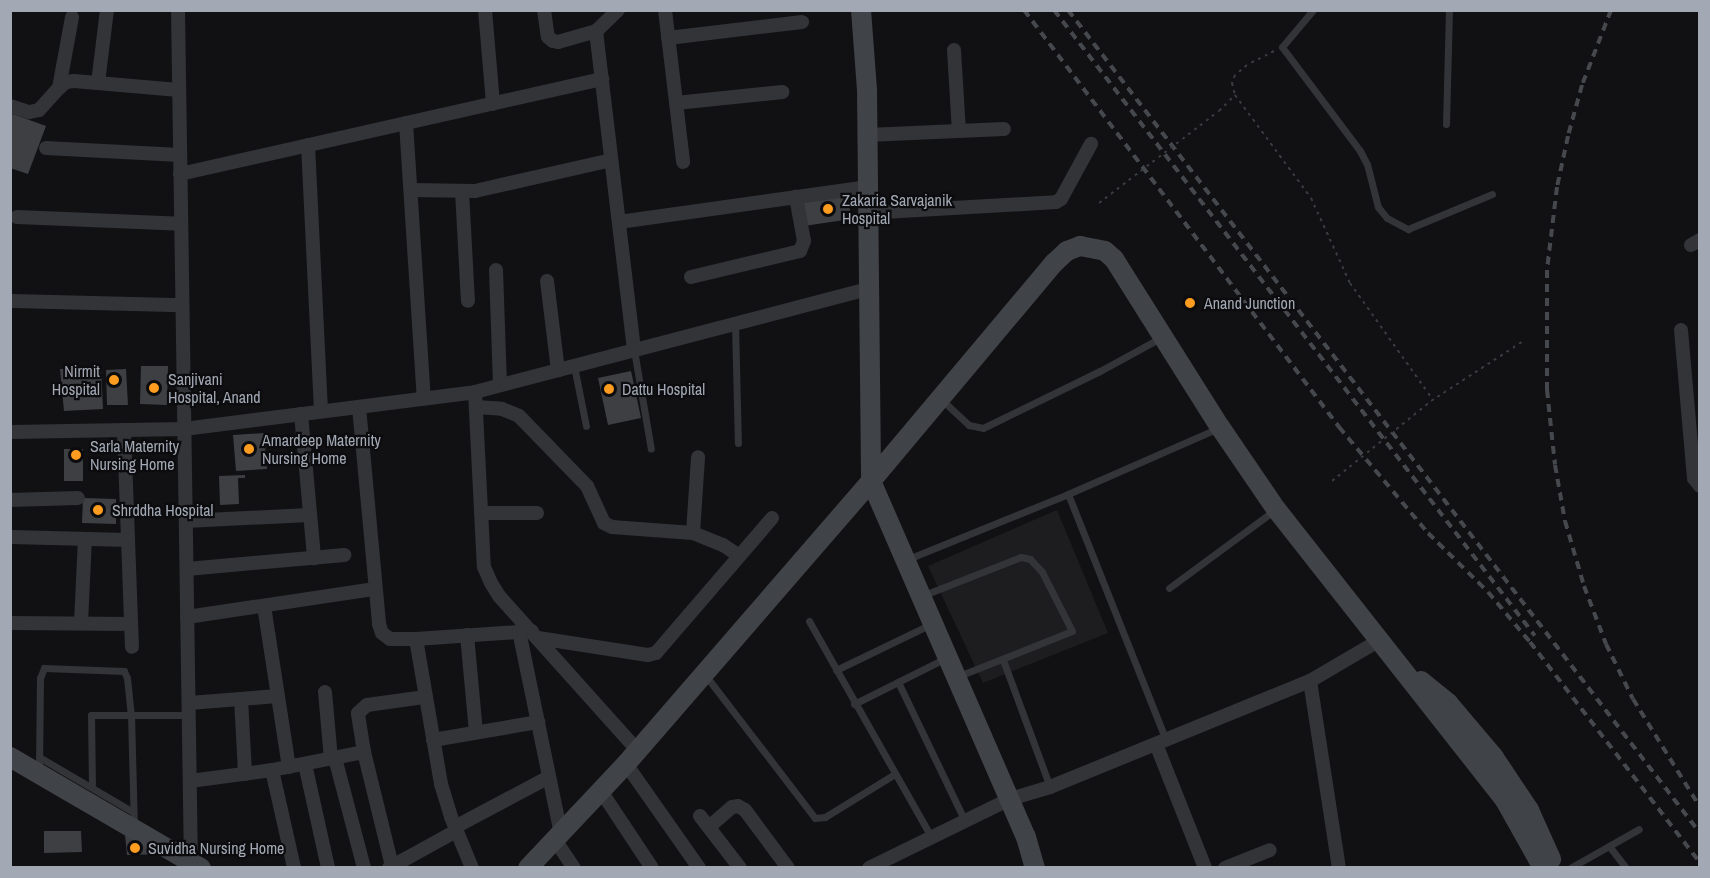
<!DOCTYPE html>
<html>
<head>
<meta charset="utf-8">
<style>
  body { margin:0 }
  #map { position:relative; width:1710px; height:878px; overflow:hidden; background:#111113; font-family:"Archivo Narrow",sans-serif }
  div>[style] { position:absolute }
  [style*='--x'] { left:calc(var(--x)*1px); top:calc(var(--y)*1px); width:calc(var(--w)*1px); rotate:calc(var(--a)*1deg) }
  .built>* { inset:0; background:#1d1d20 }
  .building>* { inset:0; background:#3d3f43 }
  .path>* { height:2px; margin-top:-1px; transform-origin:0; background:repeating-linear-gradient(90deg,#383b3f 0 3px,transparent 0 7.5px) }
  .lane>* { height:7px; margin:-3.5px; padding:0 3.5px; transform-origin:3.5px; border-radius:3.5px; background:#323438 }
  .street>* { height:14px; margin:-7px; padding:0 7px; transform-origin:7px; border-radius:7px; background:#323438 }
  .secondary>* { height:20px; margin:-10px; padding:0 10px; transform-origin:10px; border-radius:10px; background:#404348 }
  .rail>* { height:4px; margin-top:-2px; transform-origin:0; background:repeating-linear-gradient(90deg,#45484d 0 8px,transparent 0 14px) }
  .path-bridge>* { height:2px; margin-top:-1px; transform-origin:0; background:repeating-linear-gradient(90deg,#383b3f 0 3px,transparent 0 7.5px) }
  .dots>* { width:16px; height:16px; translate:-50% -50%; box-sizing:border-box; border:3px solid #0c0c0e; border-radius:50% }
  span { translate:-50% -50%; white-space:nowrap; text-align:center; line-height:1.15; -webkit-text-stroke:4.5px #0c0c0e; paint-order:stroke }
  .poi-label { font-size:16px; color:#a2a9b5 }
  .left { translate:0 -50%; text-align:left }
  .right { translate:-100% -50%; text-align:right }
  .frame { position:absolute; inset:0; border:12px solid #a2a9b5; pointer-events:none }
</style>
</head>
<body>
<div id="map">
  <div class="built">
    <i style="clip-path:polygon(1057px 510px,1108px 633px,983px 683px,928px 566px)"></i>
  </div>
  <div class="building">
    <i style="clip-path:polygon(10px 113px,46px 126px,28px 174px,10px 168px)"></i>
    <i style="clip-path:polygon(848px 192px,851px 219px,804px 226px,801px 198px)"></i>
    <i style="clip-path:polygon(141px 366px,168px 366px,167px 405px,140px 404px)"></i>
    <i style="clip-path:polygon(101px 367px,103px 409px,64px 411px,60px 369px)"></i>
    <i style="clip-path:polygon(126px 369px,128px 405px,107px 405px,106px 370px)"></i>
    <i style="clip-path:polygon(631px 371px,641px 418px,608px 425px,598px 378px)"></i>
    <i style="clip-path:polygon(264px 433px,267px 469px,236px 471px,233px 435px)"></i>
    <i style="clip-path:polygon(64px 449px,83px 449px,83px 481px,64px 481px)"></i>
    <i style="clip-path:polygon(245px 475px,245px 478px,238px 478px,239px 504px,220px 505px,219px 476px)"></i>
    <i style="clip-path:polygon(83px 498px,116px 499px,116px 524px,82px 523px)"></i>
    <i style="clip-path:polygon(44px 831px,81px 831px,82px 852px,44px 853px)"></i>
    <i style="clip-path:polygon(125px 835px,164px 854px,127px 855px)"></i>
  </div>
  <div class="path">
    <i style="--x:1274;--y:51;--w:30;--a:153"></i>
    <i style="--x:1247;--y:65;--w:16;--a:140"></i>
    <i style="--x:1235;--y:75;--w:9;--a:111"></i>
    <i style="--x:1232;--y:83;--w:12;--a:76"></i>
    <i style="--x:1235;--y:95;--w:128;--a:53.6"></i>
    <i style="--x:1311;--y:198;--w:94;--a:65.4"></i>
    <i style="--x:1350;--y:283;--w:143;--a:54.6"></i>
    <i style="--x:1219;--y:111;--w:23;--a:-45"></i>
    <i style="--x:1431;--y:401;--w:108;--a:-33"></i>
  </div>
  <div class="lane">
    <i style="--x:1313;--y:10;--w:48;--a:130"></i>
    <i style="--x:1282;--y:47;--w:130;--a:53.1"></i>
    <i style="--x:1360;--y:151;--w:15;--a:62"></i>
    <i style="--x:1367;--y:164;--w:44;--a:75.7"></i>
    <i style="--x:1378;--y:207;--w:14;--a:51"></i>
    <i style="--x:1387;--y:218;--w:24;--a:28"></i>
    <i style="--x:1408;--y:229;--w:91;--a:-22.6"></i>
    <i style="--x:1446;--y:124;--w:114;--a:-88.5"></i>
    <i style="--x:735;--y:324;--w:119;--a:88.6"></i>
    <i style="--x:634;--y:350;--w:100;--a:80.3"></i>
    <i style="--x:574;--y:366;--w:61;--a:78.7"></i>
    <i style="--x:942;--y:400;--w:37;--a:43"></i>
    <i style="--x:969;--y:425;--w:14;--a:12"></i>
    <i style="--x:983;--y:428;--w:130;--a:-26"></i>
    <i style="--x:1100;--y:371;--w:71;--a:-28.7"></i>
    <i style="--x:1068;--y:494;--w:265;--a:68.3"></i>
    <i style="--x:908;--y:559;--w:173;--a:-22.1"></i>
    <i style="--x:1068;--y:494;--w:164;--a:-23.7"></i>
    <i style="--x:1169;--y:588;--w:133;--a:-36.4"></i>
    <i style="--x:924;--y:595;--w:104;--a:-21.4"></i>
    <i style="--x:1021;--y:557;--w:9;--a:13"></i>
    <i style="--x:1030;--y:559;--w:18;--a:47"></i>
    <i style="--x:1042;--y:572;--w:66;--a:63"></i>
    <i style="--x:1072;--y:631;--w:122;--a:158.3"></i>
    <i style="--x:809;--y:621;--w:248;--a:60.5"></i>
    <i style="--x:1003;--y:660;--w:135;--a:69.7"></i>
    <i style="--x:836;--y:670;--w:106;--a:-25.8"></i>
    <i style="--x:706;--y:676;--w:179;--a:52.5"></i>
    <i style="--x:815;--y:818;--w:10;--a:-6"></i>
    <i style="--x:825;--y:817;--w:80;--a:-31.7"></i>
    <i style="--x:898;--y:682;--w:154;--a:64.3"></i>
    <i style="--x:854;--y:704;--w:103;--a:-26.6"></i>
    <i style="--x:39;--y:757;--w:109;--a:30.3"></i>
    <i style="--x:39;--y:771;--w:93;--a:-89.4"></i>
    <i style="--x:40;--y:678;--w:11;--a:-68"></i>
    <i style="--x:44;--y:668;--w:80;--a:2.1"></i>
    <i style="--x:124;--y:671;--w:8;--a:67"></i>
    <i style="--x:127;--y:678;--w:36;--a:84"></i>
    <i style="--x:131;--y:714;--w:111;--a:88.5"></i>
    <i style="--x:92;--y:787;--w:72;--a:-90.8"></i>
    <i style="--x:91;--y:715;--w:98;--a:0"></i>
    <i style="--x:1609;--y:846;--w:28;--a:52"></i>
    <i style="--x:1570;--y:868;--w:79;--a:-29.5"></i>
  </div>
  <div class="street">
    <i style="--x:178;--y:10;--w:858;--a:89.13"></i>
    <i style="--x:485;--y:10;--w:94;--a:85.1"></i>
    <i style="--x:544;--y:10;--w:27;--a:82"></i>
    <i style="--x:548;--y:37;--w:6;--a:39"></i>
    <i style="--x:553;--y:41;--w:5;--a:11"></i>
    <i style="--x:558;--y:42;--w:40;--a:-16"></i>
    <i style="--x:618;--y:10;--w:30;--a:136"></i>
    <i style="--x:596;--y:31;--w:321;--a:83.2"></i>
    <i style="--x:665;--y:10;--w:153;--a:83.2"></i>
    <i style="--x:668;--y:38;--w:135;--a:-6.8"></i>
    <i style="--x:954;--y:50;--w:81;--a:86.5"></i>
    <i style="--x:98;--y:83;--w:74;--a:-83"></i>
    <i style="--x:59;--y:88;--w:72;--a:-79.6"></i>
    <i style="--x:676;--y:103;--w:107;--a:-5.9"></i>
    <i style="--x:10;--y:106;--w:20;--a:18"></i>
    <i style="--x:29;--y:112;--w:10;--a:-11"></i>
    <i style="--x:39;--y:110;--w:30;--a:-48"></i>
    <i style="--x:59;--y:88;--w:9;--a:-41"></i>
    <i style="--x:66;--y:82;--w:8;--a:-7"></i>
    <i style="--x:74;--y:81;--w:105;--a:4.9"></i>
    <i style="--x:406;--y:123;--w:276;--a:86.3"></i>
    <i style="--x:867;--y:135;--w:137;--a:-2.5"></i>
    <i style="--x:308;--y:145;--w:266;--a:87.2"></i>
    <i style="--x:46;--y:148;--w:134;--a:3"></i>
    <i style="--x:180;--y:174;--w:433;--a:-12.7"></i>
    <i style="--x:411;--y:190;--w:64;--a:0.9"></i>
    <i style="--x:475;--y:191;--w:139;--a:-12.8"></i>
    <i style="--x:462;--y:191;--w:110;--a:86.9"></i>
    <i style="--x:867;--y:213;--w:189;--a:-3.3"></i>
    <i style="--x:1056;--y:202;--w:6;--a:-31"></i>
    <i style="--x:1061;--y:199;--w:63;--a:-61.4"></i>
    <i style="--x:17;--y:217;--w:164;--a:2.4"></i>
    <i style="--x:619;--y:222;--w:250;--a:-8"></i>
    <i style="--x:1691;--y:245;--w:10;--a:-29"></i>
    <i style="--x:496;--y:270;--w:115;--a:88"></i>
    <i style="--x:691;--y:277;--w:112;--a:-13.4"></i>
    <i style="--x:800;--y:251;--w:11;--a:-68"></i>
    <i style="--x:804;--y:241;--w:45;--a:-100.3"></i>
    <i style="--x:547;--y:281;--w:90;--a:83"></i>
    <i style="--x:13;--y:301;--w:169;--a:1.4"></i>
    <i style="--x:1681;--y:330;--w:149;--a:85"></i>
    <i style="--x:1694;--y:478;--w:10;--a:53"></i>
    <i style="--x:475;--y:392;--w:175;--a:87.1"></i>
    <i style="--x:484;--y:567;--w:17;--a:66"></i>
    <i style="--x:491;--y:583;--w:15;--a:58"></i>
    <i style="--x:499;--y:596;--w:207;--a:48.1"></i>
    <i style="--x:359;--y:407;--w:218;--a:84.7"></i>
    <i style="--x:379;--y:624;--w:9;--a:72"></i>
    <i style="--x:382;--y:633;--w:10;--a:37"></i>
    <i style="--x:390;--y:639;--w:26;--a:0"></i>
    <i style="--x:416;--y:639;--w:116;--a:-3.9"></i>
    <i style="--x:476;--y:407;--w:26;--a:4"></i>
    <i style="--x:502;--y:409;--w:18;--a:22"></i>
    <i style="--x:519;--y:416;--w:98;--a:45.8"></i>
    <i style="--x:587;--y:486;--w:41;--a:65.3"></i>
    <i style="--x:604;--y:523;--w:9;--a:27"></i>
    <i style="--x:612;--y:527;--w:81;--a:4.2"></i>
    <i style="--x:693;--y:533;--w:32;--a:22"></i>
    <i style="--x:723;--y:545;--w:18;--a:34"></i>
    <i style="--x:301;--y:414;--w:145;--a:84.8"></i>
    <i style="--x:124;--y:430;--w:217;--a:87.9"></i>
    <i style="--x:10;--y:432;--w:174;--a:-1"></i>
    <i style="--x:184;--y:429;--w:293;--a:-7.2"></i>
    <i style="--x:475;--y:392;--w:406;--a:-14.7"></i>
    <i style="--x:10;--y:500;--w:68;--a:-1.7"></i>
    <i style="--x:481;--y:513;--w:56;--a:0"></i>
    <i style="--x:186;--y:521;--w:124;--a:-2.8"></i>
    <i style="--x:693;--y:533;--w:76;--a:-86.2"></i>
    <i style="--x:10;--y:537;--w:118;--a:1.5"></i>
    <i style="--x:187;--y:569;--w:158;--a:-5.1"></i>
    <i style="--x:264;--y:606;--w:163;--a:81.2"></i>
    <i style="--x:187;--y:617;--w:190;--a:-8.5"></i>
    <i style="--x:10;--y:623;--w:121;--a:0.5"></i>
    <i style="--x:81;--y:623;--w:84;--a:-87.3"></i>
    <i style="--x:519;--y:631;--w:206;--a:78.3"></i>
    <i style="--x:467;--y:635;--w:97;--a:84.7"></i>
    <i style="--x:538;--y:638;--w:111;--a:8.8"></i>
    <i style="--x:648;--y:655;--w:8;--a:-14"></i>
    <i style="--x:656;--y:653;--w:178;--a:-49.3"></i>
    <i style="--x:416;--y:639;--w:147;--a:80.2"></i>
    <i style="--x:441;--y:784;--w:34;--a:73"></i>
    <i style="--x:451;--y:817;--w:55;--a:67.6"></i>
    <i style="--x:1310;--y:681;--w:189;--a:81.2"></i>
    <i style="--x:325;--y:692;--w:67;--a:84.9"></i>
    <i style="--x:241;--y:699;--w:75;--a:86.9"></i>
    <i style="--x:189;--y:703;--w:89;--a:-4.5"></i>
    <i style="--x:433;--y:740;--w:107;--a:-9.7"></i>
    <i style="--x:1156;--y:744;--w:133;--a:68.4"></i>
    <i style="--x:335;--y:758;--w:114;--a:75.2"></i>
    <i style="--x:305;--y:764;--w:107;--a:77.5"></i>
    <i style="--x:626;--y:764;--w:127;--a:54.9"></i>
    <i style="--x:272;--y:770;--w:100;--a:77.3"></i>
    <i style="--x:190;--y:781;--w:83;--a:-7.6"></i>
    <i style="--x:272;--y:770;--w:94;--a:-11.1"></i>
    <i style="--x:601;--y:791;--w:92;--a:56.5"></i>
    <i style="--x:700;--y:816;--w:66;--a:52.4"></i>
    <i style="--x:455;--y:827;--w:106;--a:-28"></i>
    <i style="--x:709;--y:827;--w:30;--a:-41"></i>
    <i style="--x:732;--y:807;--w:6;--a:-9"></i>
    <i style="--x:738;--y:806;--w:8;--a:30"></i>
    <i style="--x:745;--y:810;--w:72;--a:53.4"></i>
    <i style="--x:555;--y:840;--w:34;--a:56"></i>
    <i style="--x:392;--y:866;--w:117;--a:-103.8"></i>
    <i style="--x:364;--y:752;--w:39;--a:-99"></i>
    <i style="--x:358;--y:713;--w:12;--a:-42"></i>
    <i style="--x:367;--y:705;--w:59;--a:-7.9"></i>
    <i style="--x:389;--y:868;--w:77;--a:-28.9"></i>
    <i style="--x:869;--y:868;--w:157;--a:-26.1"></i>
    <i style="--x:1010;--y:799;--w:42;--a:-16.7"></i>
    <i style="--x:1050;--y:787;--w:281;--a:-22.2"></i>
    <i style="--x:1310;--y:681;--w:81;--a:-30.4"></i>
    <i style="--x:1225;--y:868;--w:48;--a:-21.8"></i>
  </div>
  <div class="secondary">
    <i style="--x:861;--y:10;--w:80;--a:85.7"></i>
    <i style="--x:867;--y:90;--w:391;--a:89.4"></i>
    <i style="--x:871;--y:481;--w:388;--a:66.5"></i>
    <i style="--x:1026;--y:837;--w:32;--a:74"></i>
    <i style="--x:1421;--y:681;--w:35;--a:39"></i>
    <i style="--x:1448;--y:703;--w:70;--a:49.7"></i>
    <i style="--x:1493;--y:756;--w:65;--a:56.3"></i>
    <i style="--x:1529;--y:810;--w:54;--a:65.8"></i>
    <i style="--x:10;--y:757;--w:221;--a:30.2"></i>
    <i style="--x:528;--y:868;--w:143;--a:-46.7"></i>
    <i style="--x:626;--y:764;--w:374;--a:-49.1"></i>
    <i style="--x:871;--y:481;--w:285;--a:-50"></i>
    <i style="--x:1054;--y:263;--w:18;--a:-43"></i>
    <i style="--x:1067;--y:251;--w:14;--a:-21"></i>
    <i style="--x:1080;--y:246;--w:25;--a:11"></i>
    <i style="--x:1105;--y:251;--w:12;--a:42"></i>
    <i style="--x:1114;--y:259;--w:199;--a:57.8"></i>
    <i style="--x:1220;--y:427;--w:99;--a:55.7"></i>
    <i style="--x:1276;--y:509;--w:370;--a:51.8"></i>
    <i style="--x:1505;--y:800;--w:78;--a:60.8"></i>
  </div>
  <div class="rail">
    <i style="--x:1024;--y:10;--w:523;--a:52.93"></i>
    <i style="--x:1339;--y:427;--w:138;--a:50"></i>
    <i style="--x:1428;--y:533;--w:84;--a:44.5"></i>
    <i style="--x:1488;--y:592;--w:65;--a:50"></i>
    <i style="--x:1530;--y:642;--w:279;--a:52.4"></i>
    <i style="--x:1054;--y:10;--w:789;--a:52.46"></i>
    <i style="--x:1068;--y:10;--w:1038;--a:52.48"></i>
    <i style="--x:1611;--y:10;--w:80;--a:111.1"></i>
    <i style="--x:1582;--y:85;--w:53;--a:105.4"></i>
    <i style="--x:1568;--y:136;--w:52;--a:102.2"></i>
    <i style="--x:1557;--y:187;--w:84;--a:96.9"></i>
    <i style="--x:1547;--y:270;--w:120;--a:90"></i>
    <i style="--x:1547;--y:390;--w:75;--a:83.9"></i>
    <i style="--x:1555;--y:465;--w:57;--a:79.9"></i>
    <i style="--x:1565;--y:521;--w:68;--a:73.7"></i>
    <i style="--x:1584;--y:586;--w:62;--a:69.2"></i>
    <i style="--x:1606;--y:644;--w:61;--a:63.9"></i>
    <i style="--x:1633;--y:699;--w:127;--a:58.2"></i>
  </div>
  <div class="path-bridge">
    <i style="--x:1099;--y:203;--w:151;--a:-37.5"></i>
    <i style="--x:1332;--y:481;--w:127;--a:-38.9"></i>
  </div>
  <div class="dots">
    <i style="left:828px;top:209px;background:#fd9c1f"></i>
    <i style="left:1190px;top:303px;background:#fd9c1f"></i>
    <i style="left:114px;top:380px;background:#fd9c1f"></i>
    <i style="left:154px;top:388px;background:#fd9c1f"></i>
    <i style="left:609px;top:389px;background:#fd9c1f"></i>
    <i style="left:249px;top:449px;background:#fd9c1f"></i>
    <i style="left:76px;top:455px;background:#fd9c1f"></i>
    <i style="left:98px;top:510px;background:#fd9c1f"></i>
    <i style="left:135px;top:848px;background:#fd9c1f"></i>
  </div>
  <div class="poi-label">
    <span class="left" style="left:842px;top:209px">Zakaria Sarvajanik<br>Hospital</span>
    <span class="left" style="left:1204px;top:303px">Anand Junction</span>
    <span class="right" style="left:100px;top:380px">Nirmit<br>Hospital</span>
    <span class="left" style="left:168px;top:388px">Sanjivani<br>Hospital, Anand</span>
    <span class="left" style="left:622px;top:389px">Dattu Hospital</span>
    <span class="left" style="left:262px;top:449px">Amardeep Maternity<br>Nursing Home</span>
    <span class="left" style="left:90px;top:455px">Sarla Maternity<br>Nursing Home</span>
    <span class="left" style="left:112px;top:510px">Shrddha Hospital</span>
    <span class="left" style="left:148px;top:848px">Suvidha Nursing Home</span>
  </div>
  <div class="frame"></div>
</div>
</body>
</html>
